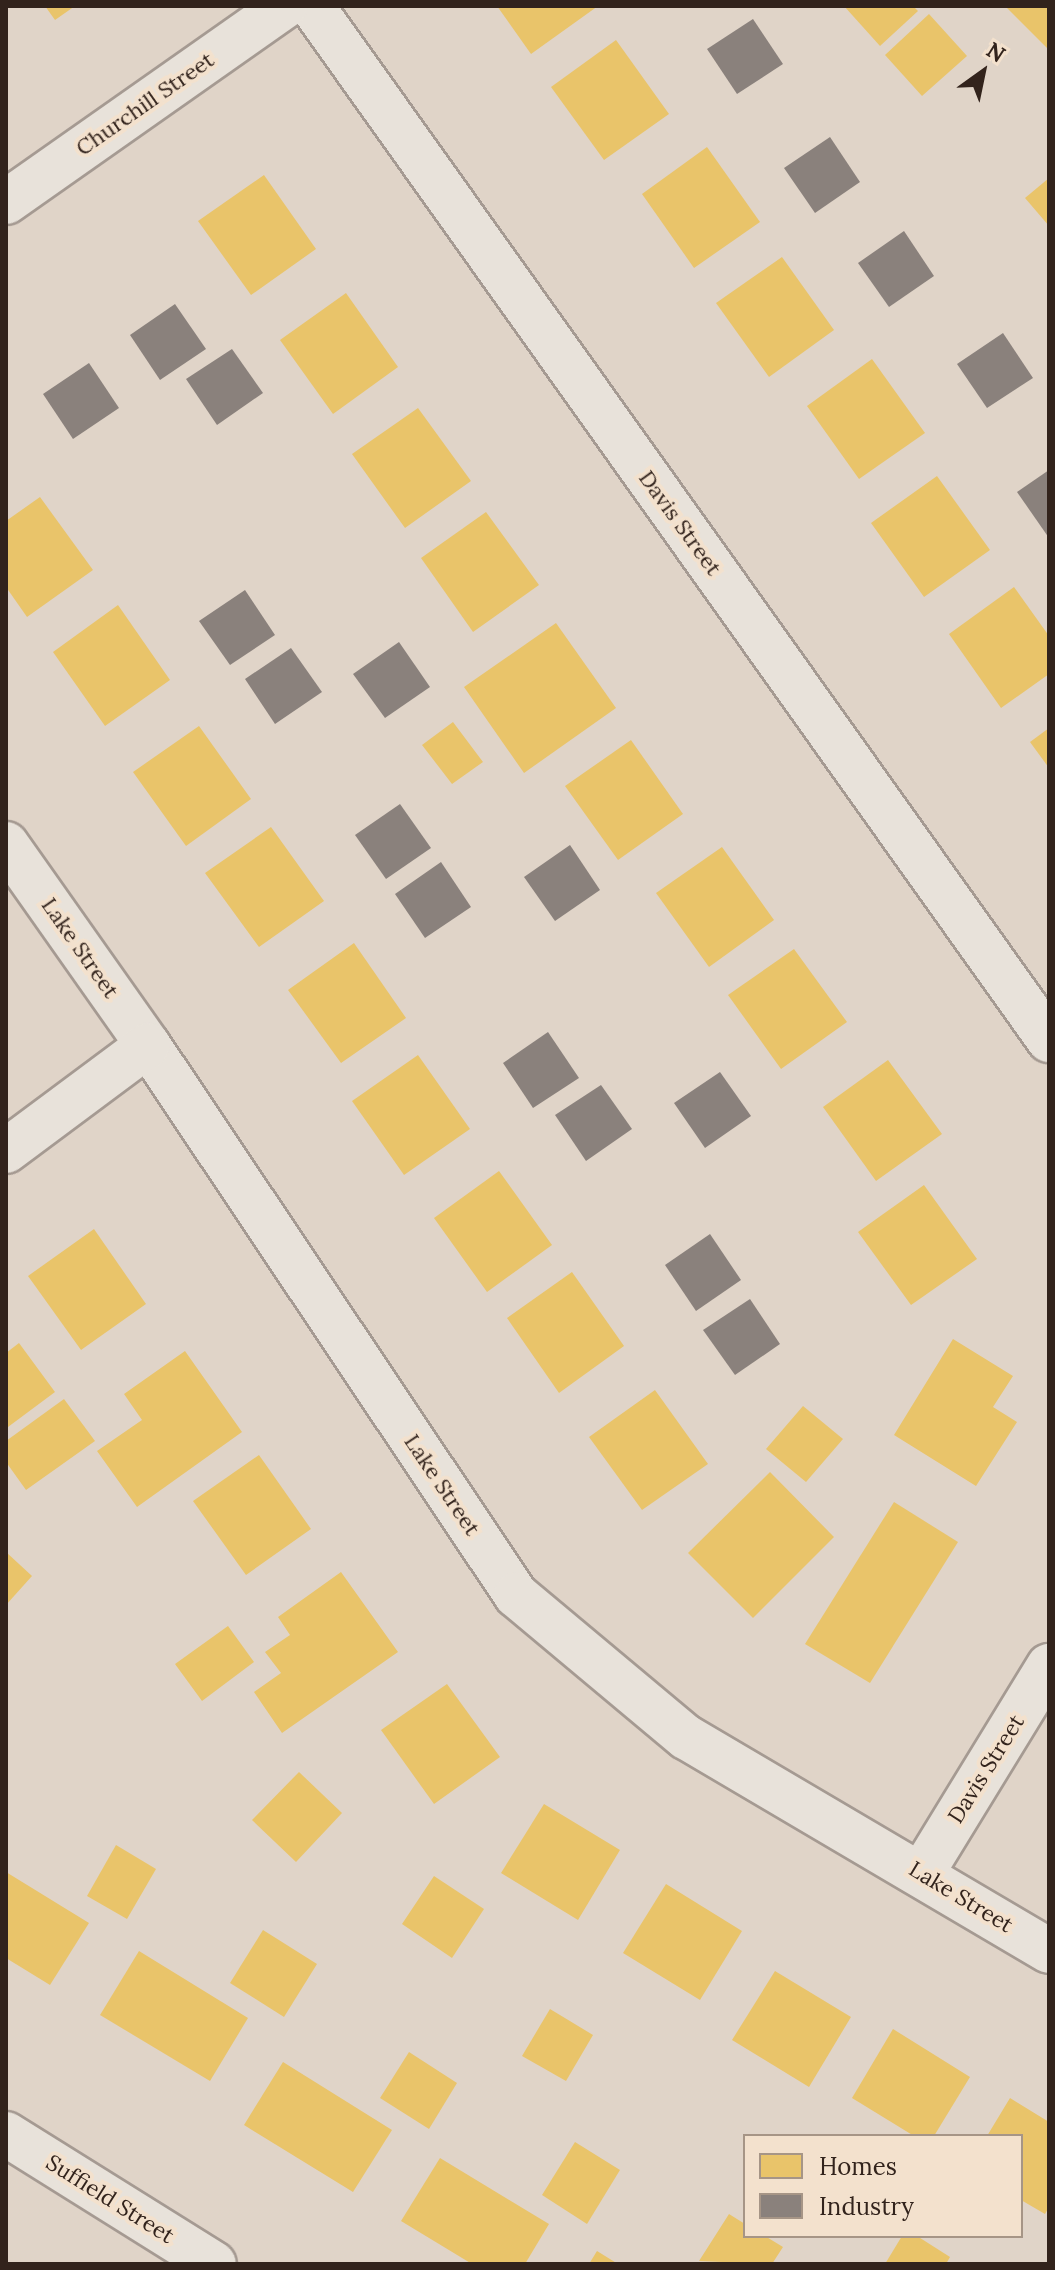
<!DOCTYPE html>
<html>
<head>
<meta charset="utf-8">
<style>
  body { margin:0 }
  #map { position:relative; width:1055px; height:2270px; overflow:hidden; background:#e0d4c8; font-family:Lora,serif }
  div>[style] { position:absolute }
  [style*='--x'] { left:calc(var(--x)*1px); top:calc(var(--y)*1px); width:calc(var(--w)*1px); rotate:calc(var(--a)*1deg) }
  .homes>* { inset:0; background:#e9c46a }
  .industry>* { inset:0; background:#8a817c }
  .roads { filter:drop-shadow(2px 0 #a59a92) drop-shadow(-2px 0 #a59a92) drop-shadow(0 2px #a59a92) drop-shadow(0 -2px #a59a92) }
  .minor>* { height:44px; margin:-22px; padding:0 22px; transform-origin:22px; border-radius:22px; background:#e8e2da }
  span { translate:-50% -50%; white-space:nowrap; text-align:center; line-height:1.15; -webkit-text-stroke:8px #f3e1cd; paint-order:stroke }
  .street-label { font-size:22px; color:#32231c }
  .frame { position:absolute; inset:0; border:8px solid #32231c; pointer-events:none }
  .legend { position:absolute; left:743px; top:2134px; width:280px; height:104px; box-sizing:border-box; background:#f3e1cd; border:2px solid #a69586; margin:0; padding:10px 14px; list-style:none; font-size:24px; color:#32231c }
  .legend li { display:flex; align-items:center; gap:16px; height:40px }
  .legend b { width:40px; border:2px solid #a69586 }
  .north { position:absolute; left:943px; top:32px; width:80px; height:80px; -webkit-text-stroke:6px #f3e1cd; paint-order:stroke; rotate:33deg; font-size:22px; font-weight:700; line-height:32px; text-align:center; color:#32231c }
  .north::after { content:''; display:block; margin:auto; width:28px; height:36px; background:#32231c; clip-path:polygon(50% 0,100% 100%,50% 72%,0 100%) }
</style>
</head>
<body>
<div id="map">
  <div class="homes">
    <i style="clip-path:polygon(45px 6px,75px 6px,55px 20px)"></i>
    <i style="clip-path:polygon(497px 6px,598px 6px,531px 54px)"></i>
    <i style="clip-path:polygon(844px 6px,913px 6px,918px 11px,880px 46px)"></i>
    <i style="clip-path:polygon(1005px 6px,1049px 6px,1049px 50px)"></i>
    <i style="clip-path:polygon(929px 14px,967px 56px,922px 96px,885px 55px)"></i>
    <i style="clip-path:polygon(616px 40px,669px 114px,604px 160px,551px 87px)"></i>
    <i style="clip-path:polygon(707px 147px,760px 222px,694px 268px,642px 194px)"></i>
    <i style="clip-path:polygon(264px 175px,316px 249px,251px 295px,198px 221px)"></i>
    <i style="clip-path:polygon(1049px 178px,1049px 226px,1025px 198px)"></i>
    <i style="clip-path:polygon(782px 257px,834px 330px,769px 377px,716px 303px)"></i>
    <i style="clip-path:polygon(346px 293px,398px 367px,333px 414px,280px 340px)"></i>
    <i style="clip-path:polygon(872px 359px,925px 433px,859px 479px,807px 406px)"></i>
    <i style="clip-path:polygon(418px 408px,471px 481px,405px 528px,352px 454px)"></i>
    <i style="clip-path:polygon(937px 476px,990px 550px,924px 597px,871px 523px)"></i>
    <i style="clip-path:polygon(40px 497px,93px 570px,27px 617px,6px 587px,6px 521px)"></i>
    <i style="clip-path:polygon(486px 512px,539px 585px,473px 632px,421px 558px)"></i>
    <i style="clip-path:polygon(1014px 587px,1049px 636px,1049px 674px,1001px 708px,949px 634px)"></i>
    <i style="clip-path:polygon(118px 605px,170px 680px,105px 726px,53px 652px)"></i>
    <i style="clip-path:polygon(556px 623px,616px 708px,524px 773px,464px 687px)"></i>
    <i style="clip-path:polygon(453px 722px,483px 762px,452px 784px,422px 745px)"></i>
    <i style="clip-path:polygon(199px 726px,251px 799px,186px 846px,133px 772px)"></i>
    <i style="clip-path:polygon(1049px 728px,1049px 768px,1030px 742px)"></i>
    <i style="clip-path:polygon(631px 740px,683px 814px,618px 860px,565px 786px)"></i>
    <i style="clip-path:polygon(271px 827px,324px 901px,259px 947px,205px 873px)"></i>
    <i style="clip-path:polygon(722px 847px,774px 920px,709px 967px,656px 893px)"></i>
    <i style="clip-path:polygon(354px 943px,406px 1018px,341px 1063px,288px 990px)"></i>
    <i style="clip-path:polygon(794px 949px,847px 1022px,781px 1069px,728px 995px)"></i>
    <i style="clip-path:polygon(418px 1055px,470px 1129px,404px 1175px,352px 1101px)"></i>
    <i style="clip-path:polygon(888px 1060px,942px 1134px,876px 1181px,823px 1107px)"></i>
    <i style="clip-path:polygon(499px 1171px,552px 1245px,487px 1292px,434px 1218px)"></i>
    <i style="clip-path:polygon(924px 1185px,977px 1259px,911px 1305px,858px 1232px)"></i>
    <i style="clip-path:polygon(94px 1229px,146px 1304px,81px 1350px,28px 1276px)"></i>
    <i style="clip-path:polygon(572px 1272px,624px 1346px,559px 1393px,507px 1318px)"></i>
    <i style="clip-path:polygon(953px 1339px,1013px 1376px,993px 1407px,1017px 1422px,976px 1486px,894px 1435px)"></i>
    <i style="clip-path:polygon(19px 1343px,55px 1392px,8px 1427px,6px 1353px)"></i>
    <i style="clip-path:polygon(185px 1351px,242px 1432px,137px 1507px,97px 1451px,142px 1420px,124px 1394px)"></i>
    <i style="clip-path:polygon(655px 1390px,708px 1464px,642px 1510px,589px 1437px)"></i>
    <i style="clip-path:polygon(64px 1399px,95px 1441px,26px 1490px,6px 1462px,6px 1441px)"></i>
    <i style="clip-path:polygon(803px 1406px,843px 1439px,806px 1482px,766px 1449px)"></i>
    <i style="clip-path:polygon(259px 1455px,311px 1529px,246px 1575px,193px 1501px)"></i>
    <i style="clip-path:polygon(770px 1472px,834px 1537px,753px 1618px,688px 1553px)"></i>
    <i style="clip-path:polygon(894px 1502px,958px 1542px,870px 1683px,805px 1644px)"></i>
    <i style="clip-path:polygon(6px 1552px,32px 1576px,6px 1605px)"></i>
    <i style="clip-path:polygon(341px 1572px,398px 1652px,282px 1733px,254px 1692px,281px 1673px,265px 1652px,290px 1635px,278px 1617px)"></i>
    <i style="clip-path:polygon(228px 1626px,254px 1662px,202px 1701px,175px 1664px)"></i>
    <i style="clip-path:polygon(447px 1684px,500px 1757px,434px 1804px,381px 1730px)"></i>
    <i style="clip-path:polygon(299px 1772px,342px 1813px,296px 1862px,252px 1820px)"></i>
    <i style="clip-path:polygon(544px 1804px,620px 1850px,578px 1920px,501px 1873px)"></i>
    <i style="clip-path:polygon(116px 1845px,156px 1869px,127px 1919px,87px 1896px)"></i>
    <i style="clip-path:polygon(6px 1872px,89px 1923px,50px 1985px,6px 1958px)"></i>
    <i style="clip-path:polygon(434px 1876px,484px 1909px,452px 1958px,402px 1924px)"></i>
    <i style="clip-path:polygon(666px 1884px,742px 1931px,700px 2000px,623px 1953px)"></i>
    <i style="clip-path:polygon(263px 1930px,317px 1964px,284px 2017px,230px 1983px)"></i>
    <i style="clip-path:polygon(139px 1951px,248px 2018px,210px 2081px,100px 2015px)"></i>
    <i style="clip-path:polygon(775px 1971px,851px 2017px,809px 2087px,732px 2040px)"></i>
    <i style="clip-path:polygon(550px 2009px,593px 2035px,566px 2081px,522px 2056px)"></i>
    <i style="clip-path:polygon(893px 2029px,970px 2077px,934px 2136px,914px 2136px,852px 2098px)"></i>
    <i style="clip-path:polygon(409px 2052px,457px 2083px,429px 2129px,380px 2098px)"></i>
    <i style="clip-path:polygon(283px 2062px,392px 2130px,353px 2192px,244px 2125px)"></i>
    <i style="clip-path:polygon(1010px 2098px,1049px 2122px,1049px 2207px,1045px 2214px,1021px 2200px,1021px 2136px,987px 2136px)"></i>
    <i style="clip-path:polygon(575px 2142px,620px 2170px,587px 2224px,542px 2195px)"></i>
    <i style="clip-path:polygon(440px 2158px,549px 2224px,525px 2264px,472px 2264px,401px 2221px)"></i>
    <i style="clip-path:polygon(729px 2214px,745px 2224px,745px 2236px,765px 2236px,783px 2247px,772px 2264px,699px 2261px)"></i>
    <i style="clip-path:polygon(902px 2236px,917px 2236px,950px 2257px,946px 2264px,885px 2264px)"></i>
    <i style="clip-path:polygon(597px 2251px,618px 2264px,589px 2264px)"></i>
  </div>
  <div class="industry">
    <i style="clip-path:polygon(753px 19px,783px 64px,737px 94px,707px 49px)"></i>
    <i style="clip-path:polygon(830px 137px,860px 182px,815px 213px,784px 168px)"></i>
    <i style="clip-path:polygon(904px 231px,934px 276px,889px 307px,858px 263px)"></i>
    <i style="clip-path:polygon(175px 304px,206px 349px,160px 380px,130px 335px)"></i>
    <i style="clip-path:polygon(1003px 333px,1033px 378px,987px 408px,957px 364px)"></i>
    <i style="clip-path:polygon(232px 349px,263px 393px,217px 425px,186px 379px)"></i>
    <i style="clip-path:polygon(89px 363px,119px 408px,73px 439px,43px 394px)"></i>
    <i style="clip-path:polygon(1049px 470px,1049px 538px,1017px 492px)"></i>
    <i style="clip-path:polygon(245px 590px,275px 635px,230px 665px,199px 621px)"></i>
    <i style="clip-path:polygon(399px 642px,430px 687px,385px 718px,353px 674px)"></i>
    <i style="clip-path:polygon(291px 648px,322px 692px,275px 724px,245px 679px)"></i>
    <i style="clip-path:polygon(400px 804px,431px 848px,386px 879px,355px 835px)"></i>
    <i style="clip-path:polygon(570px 845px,600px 890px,555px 921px,524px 877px)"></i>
    <i style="clip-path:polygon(441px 862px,471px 907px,425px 938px,395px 894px)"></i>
    <i style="clip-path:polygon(548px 1032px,579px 1078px,533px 1108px,503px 1063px)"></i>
    <i style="clip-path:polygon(720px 1072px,751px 1116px,705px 1148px,674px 1103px)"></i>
    <i style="clip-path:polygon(601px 1085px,632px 1129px,586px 1161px,555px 1115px)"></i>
    <i style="clip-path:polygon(710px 1234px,741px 1280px,696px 1311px,665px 1265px)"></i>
    <i style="clip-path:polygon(750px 1299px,780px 1344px,735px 1375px,703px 1330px)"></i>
  </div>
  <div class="roads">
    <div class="minor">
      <i style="--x:312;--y:6;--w:1270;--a:54.52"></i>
      <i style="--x:6;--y:202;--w:341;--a:-35.1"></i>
      <i style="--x:6;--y:844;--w:246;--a:54.8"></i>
      <i style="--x:148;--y:1045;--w:662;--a:56.21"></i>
      <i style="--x:516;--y:1595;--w:222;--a:39.9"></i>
      <i style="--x:686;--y:1737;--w:421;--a:30.5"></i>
      <i style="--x:6;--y:1151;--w:177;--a:-36.7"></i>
      <i style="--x:922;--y:1873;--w:243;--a:-58.5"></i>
      <i style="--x:6;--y:2134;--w:245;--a:32"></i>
    </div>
  </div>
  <div class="street-label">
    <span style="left:145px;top:104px;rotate:-35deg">Churchill Street</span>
    <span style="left:680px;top:523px;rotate:54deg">Davis Street</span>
    <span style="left:80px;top:948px;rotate:55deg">Lake Street</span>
    <span style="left:442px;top:1485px;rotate:56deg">Lake Street</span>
    <span style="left:986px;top:1769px;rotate:-58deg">Davis Street</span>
    <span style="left:961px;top:1897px;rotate:31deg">Lake Street</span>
    <span style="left:110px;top:2199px;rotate:32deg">Suffield Street</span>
  </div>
  <div class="frame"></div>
  <ul class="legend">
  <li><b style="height:22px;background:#e9c46a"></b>Homes</li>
  <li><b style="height:22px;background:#8a817c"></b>Industry</li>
  </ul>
  <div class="north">N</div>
</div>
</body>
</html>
